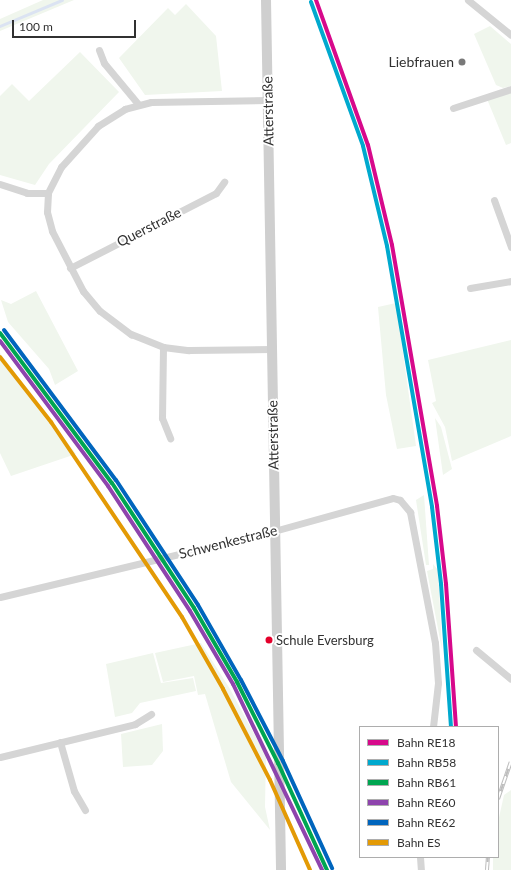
<!DOCTYPE html>
<html>
<head>
<meta charset="utf-8">
<style>
  body { margin:0 }
  #map { position:relative; width:511px; height:870px; overflow:hidden; background:#fff; font-family:Lato,sans-serif }
  div>[style] { position:absolute }
  [style*='--x'] { left:calc(var(--x)*1px); top:calc(var(--y)*1px); width:calc(var(--w)*1px); rotate:calc(var(--a)*1deg) }
  .green>* { inset:0; background:#f0f6ed }
  .stream>* { height:2.5px; margin:-1.25px; padding:0 1.25px; transform-origin:1.25px; border-radius:1.25px; background:#dbe3f2 }
  .street>* { height:7px; margin:-3.5px; padding:0 3.5px; transform-origin:3.5px; border-radius:3.5px; background:#d5d5d5 }
  .secondary>* { height:10px; margin:-5px; padding:0 5px; transform-origin:5px; border-radius:5px; background:#cfcfcf }
  .rail>* { height:4px; margin-top:-2px; transform-origin:0; background:repeating-linear-gradient(90deg,#fff 0 8px,#bdbdbd 0 16px); box-sizing:border-box; border-block:1px solid #bdbdbd }
  .rail-1>* { height:4px; margin:-2px; padding:0 2px; transform-origin:2px; border-radius:2px; background:#d7098b }
  .rail-2>* { height:4px; margin:-2px; padding:0 2px; transform-origin:2px; border-radius:2px; background:#00a9ce }
  .rail-3>* { height:4px; margin:-2px; padding:0 2px; transform-origin:2px; border-radius:2px; background:#00a651 }
  .rail-4>* { height:4px; margin:-2px; padding:0 2px; transform-origin:2px; border-radius:2px; background:#8e44ad }
  .rail-5>* { height:4px; margin:-2px; padding:0 2px; transform-origin:2px; border-radius:2px; background:#0065bd }
  .rail-6>* { height:4px; margin:-2px; padding:0 2px; transform-origin:2px; border-radius:2px; background:#e39a05 }
  .dots>* { width:11px; height:11px; translate:-50% -50%; box-sizing:border-box; border:2px solid #fff; border-radius:50% }
  span { translate:-50% -50%; white-space:nowrap; text-align:center; line-height:1.15; -webkit-text-stroke:4px #fff; paint-order:stroke }
  .bus-label { font-size:13px; color:#313131 }
  .left { translate:0 -50%; text-align:left }
  .poi-label { font-size:14px; color:#313131 }
  .right { translate:-100% -50%; text-align:right }
  .street-label { font-size:14px; color:#313131 }
  .legend { position:absolute; left:359px; top:726px; width:140px; height:132px; box-sizing:border-box; background:#fff; border:1px solid #adadad; margin:0; padding:5px 7px; list-style:none; font-size:12px; color:#313131 }
  .legend li { display:flex; align-items:center; gap:8px; height:20px }
  .legend b { width:20px; border:1px solid #adadad }
  .scale { position:absolute; left:12px; top:20px; width:124px; height:18px; box-sizing:border-box; border:2px solid #313131; border-top:0; padding-left:5px; font-size:12px; line-height:14px; white-space:nowrap; color:#313131; -webkit-text-stroke:3px #fff; paint-order:stroke }
</style>
</head>
<body>
<div id="map">
  <div class="green">
    <i style="clip-path:polygon(43px 0,74px 0,0 31px,0 19px)"></i>
    <i style="clip-path:polygon(186px 4px,216px 36px,222px 91px,145px 95px,119px 58px,168px 8px,175px 15px)"></i>
    <i style="clip-path:polygon(490px 26px,511px 44px,511px 86px,503px 88px,496px 85px,474px 34px)"></i>
    <i style="clip-path:polygon(80px 52px,119px 92px,49px 164px,35px 185px,0 175px,0 96px,12px 84px,29px 101px)"></i>
    <i style="clip-path:polygon(511px 93px,511px 143px,506px 145px,487px 99px)"></i>
    <i style="clip-path:polygon(36px 291px,78px 371px,55px 385px,49px 369px,8px 322px,1px 300px,11px 304px)"></i>
    <i style="clip-path:polygon(396px 303px,416px 446px,397px 449px,386px 395px,378px 307px)"></i>
    <i style="clip-path:polygon(511px 340px,511px 436px,452px 461px,445px 427px,432px 403px,436px 401px,428px 360px)"></i>
    <i style="clip-path:polygon(0 353px,76px 454px,11px 476px,0 453px)"></i>
    <i style="clip-path:polygon(435px 418px,441px 427px,452px 469px,443px 475px)"></i>
    <i style="clip-path:polygon(424px 495px,429px 565px,426px 565px,416px 500px)"></i>
    <i style="clip-path:polygon(433px 564px,438px 570px,442px 650px,427px 571px,433px 569px)"></i>
    <i style="clip-path:polygon(201px 643px,230px 689px,266px 756px,265px 807px,270px 830px,231px 782px,205px 694px,198px 695px,194px 676px,163px 682px,155px 653px)"></i>
    <i style="clip-path:polygon(153px 653px,161px 683px,193px 678px,196px 691px,140px 703px,132px 713px,115px 717px,106px 664px)"></i>
    <i style="clip-path:polygon(162px 724px,163px 751px,152px 765px,123px 767px,121px 734px)"></i>
    <i style="clip-path:polygon(511px 790px,511px 870px,493px 870px,493px 857px,498px 857px,498px 822px,504px 795px)"></i>
  </div>
  <div class="stream">
    <i style="--x:0;--y:26;--w:67;--a:-22.8"></i>
  </div>
  <div class="street">
    <i style="--x:468;--y:0;--w:55;--a:39.1"></i>
    <i style="--x:99;--y:50;--w:14;--a:69"></i>
    <i style="--x:104;--y:63;--w:53;--a:50.3"></i>
    <i style="--x:268;--y:100;--w:117;--a:179"></i>
    <i style="--x:151;--y:102;--w:27;--a:165"></i>
    <i style="--x:125;--y:109;--w:32;--a:148"></i>
    <i style="--x:98;--y:126;--w:55;--a:132.1"></i>
    <i style="--x:61;--y:167;--w:29;--a:117"></i>
    <i style="--x:48;--y:193;--w:19;--a:93"></i>
    <i style="--x:47;--y:212;--w:20;--a:75"></i>
    <i style="--x:52;--y:231;--w:68;--a:62.7"></i>
    <i style="--x:83;--y:291;--w:26;--a:50"></i>
    <i style="--x:100;--y:311;--w:39;--a:37"></i>
    <i style="--x:131;--y:334;--w:35;--a:22"></i>
    <i style="--x:163;--y:347;--w:26;--a:7"></i>
    <i style="--x:189;--y:350;--w:82;--a:-0.7"></i>
    <i style="--x:453;--y:108;--w:61;--a:-18.1"></i>
    <i style="--x:0;--y:184;--w:28;--a:18"></i>
    <i style="--x:27;--y:193;--w:21;--a:0"></i>
    <i style="--x:494;--y:200;--w:50;--a:70.1"></i>
    <i style="--x:70;--y:268;--w:164;--a:-27.2"></i>
    <i style="--x:216;--y:193;--w:14;--a:-54"></i>
    <i style="--x:470;--y:288;--w:42;--a:-9.7"></i>
    <i style="--x:163;--y:347;--w:71;--a:90.8"></i>
    <i style="--x:162;--y:418;--w:22;--a:68"></i>
    <i style="--x:0;--y:597;--w:282;--a:-13.5"></i>
    <i style="--x:274;--y:531;--w:123;--a:-15.5"></i>
    <i style="--x:393;--y:498;--w:7;--a:16"></i>
    <i style="--x:400;--y:500;--w:16;--a:50"></i>
    <i style="--x:410;--y:512;--w:133;--a:79.2"></i>
    <i style="--x:435;--y:643;--w:40;--a:85.7"></i>
    <i style="--x:438;--y:683;--w:44;--a:96.5"></i>
    <i style="--x:476;--y:650;--w:45;--a:39.6"></i>
    <i style="--x:60;--y:742;--w:51;--a:74.1"></i>
    <i style="--x:74;--y:791;--w:22;--a:60"></i>
    <i style="--x:0;--y:757;--w:139;--a:-13.7"></i>
    <i style="--x:135;--y:724;--w:19;--a:-32"></i>
    <i style="--x:420;--y:857;--w:13;--a:86"></i>
  </div>
  <div class="secondary">
    <i style="--x:266;--y:0;--w:870;--a:89.01"></i>
  </div>
  <div class="rail">
    <i style="--x:498;--y:799;--w:39;--a:-71"></i>
    <i style="--x:487;--y:870;--w:13;--a:-86"></i>
  </div>
  <div class="rail-1">
    <i style="--x:316;--y:0;--w:154;--a:70.3"></i>
    <i style="--x:368;--y:145;--w:103;--a:76.5"></i>
    <i style="--x:392;--y:245;--w:265;--a:80.2"></i>
    <i style="--x:437;--y:506;--w:79;--a:83.4"></i>
    <i style="--x:446;--y:584;--w:143;--a:86"></i>
  </div>
  <div class="rail-2">
    <i style="--x:311;--y:2;--w:153;--a:70.1"></i>
    <i style="--x:363;--y:146;--w:103;--a:76.5"></i>
    <i style="--x:387;--y:246;--w:265;--a:80.2"></i>
    <i style="--x:432;--y:507;--w:78;--a:83.3"></i>
    <i style="--x:441;--y:584;--w:143;--a:86"></i>
  </div>
  <div class="rail-3">
    <i style="--x:0;--y:333;--w:187;--a:53.3"></i>
    <i style="--x:112;--y:483;--w:149;--a:56.7"></i>
    <i style="--x:194;--y:608;--w:86;--a:59.8"></i>
    <i style="--x:237;--y:682;--w:91;--a:63.2"></i>
    <i style="--x:278;--y:763;--w:118;--a:65.4"></i>
  </div>
  <div class="rail-4">
    <i style="--x:0;--y:341;--w:181;--a:53.3"></i>
    <i style="--x:108;--y:486;--w:149;--a:56.7"></i>
    <i style="--x:190;--y:611;--w:85;--a:59.5"></i>
    <i style="--x:233;--y:684;--w:206;--a:64.4"></i>
  </div>
  <div class="rail-5">
    <i style="--x:4;--y:330;--w:187;--a:53.3"></i>
    <i style="--x:116;--y:480;--w:149;--a:56.7"></i>
    <i style="--x:198;--y:605;--w:86;--a:60.2"></i>
    <i style="--x:241;--y:680;--w:91;--a:62.6"></i>
    <i style="--x:283;--y:761;--w:118;--a:65.4"></i>
  </div>
  <div class="rail-6">
    <i style="--x:0;--y:357;--w:83;--a:51.9"></i>
    <i style="--x:51;--y:422;--w:235;--a:56.1"></i>
    <i style="--x:182;--y:617;--w:83;--a:60.3"></i>
    <i style="--x:223;--y:689;--w:102;--a:62.7"></i>
    <i style="--x:270;--y:780;--w:98;--a:66"></i>
  </div>
  <div class="dots">
    <i style="left:462px;top:62px;background:#797979"></i>
    <i style="left:269px;top:640px;background:#e4002b"></i>
  </div>
  <div class="bus-label">
    <span class="left" style="left:276px;top:640px">Schule Eversburg</span>
  </div>
  <div class="poi-label">
    <span class="right" style="left:454px;top:62px">Liebfrauen</span>
  </div>
  <div class="street-label">
    <span style="left:268px;top:111px;rotate:-91deg">Atterstraße</span>
    <span style="left:149px;top:227px;rotate:-27deg">Querstraße</span>
    <span style="left:273px;top:435px;rotate:-91deg">Atterstraße</span>
    <span style="left:228px;top:542px;rotate:-14deg">Schwenkestraße</span>
  </div>
  <ul class="legend">
  <li><b style="height:5px;background:#d7098b"></b>Bahn RE18</li>
  <li><b style="height:5px;background:#00a9ce"></b>Bahn RB58</li>
  <li><b style="height:5px;background:#00a651"></b>Bahn RB61</li>
  <li><b style="height:5px;background:#8e44ad"></b>Bahn RE60</li>
  <li><b style="height:5px;background:#0065bd"></b>Bahn RE62</li>
  <li><b style="height:5px;background:#e39a05"></b>Bahn ES</li>
  </ul>
  <div class="scale">100 m</div>
</div>
</body>
</html>
